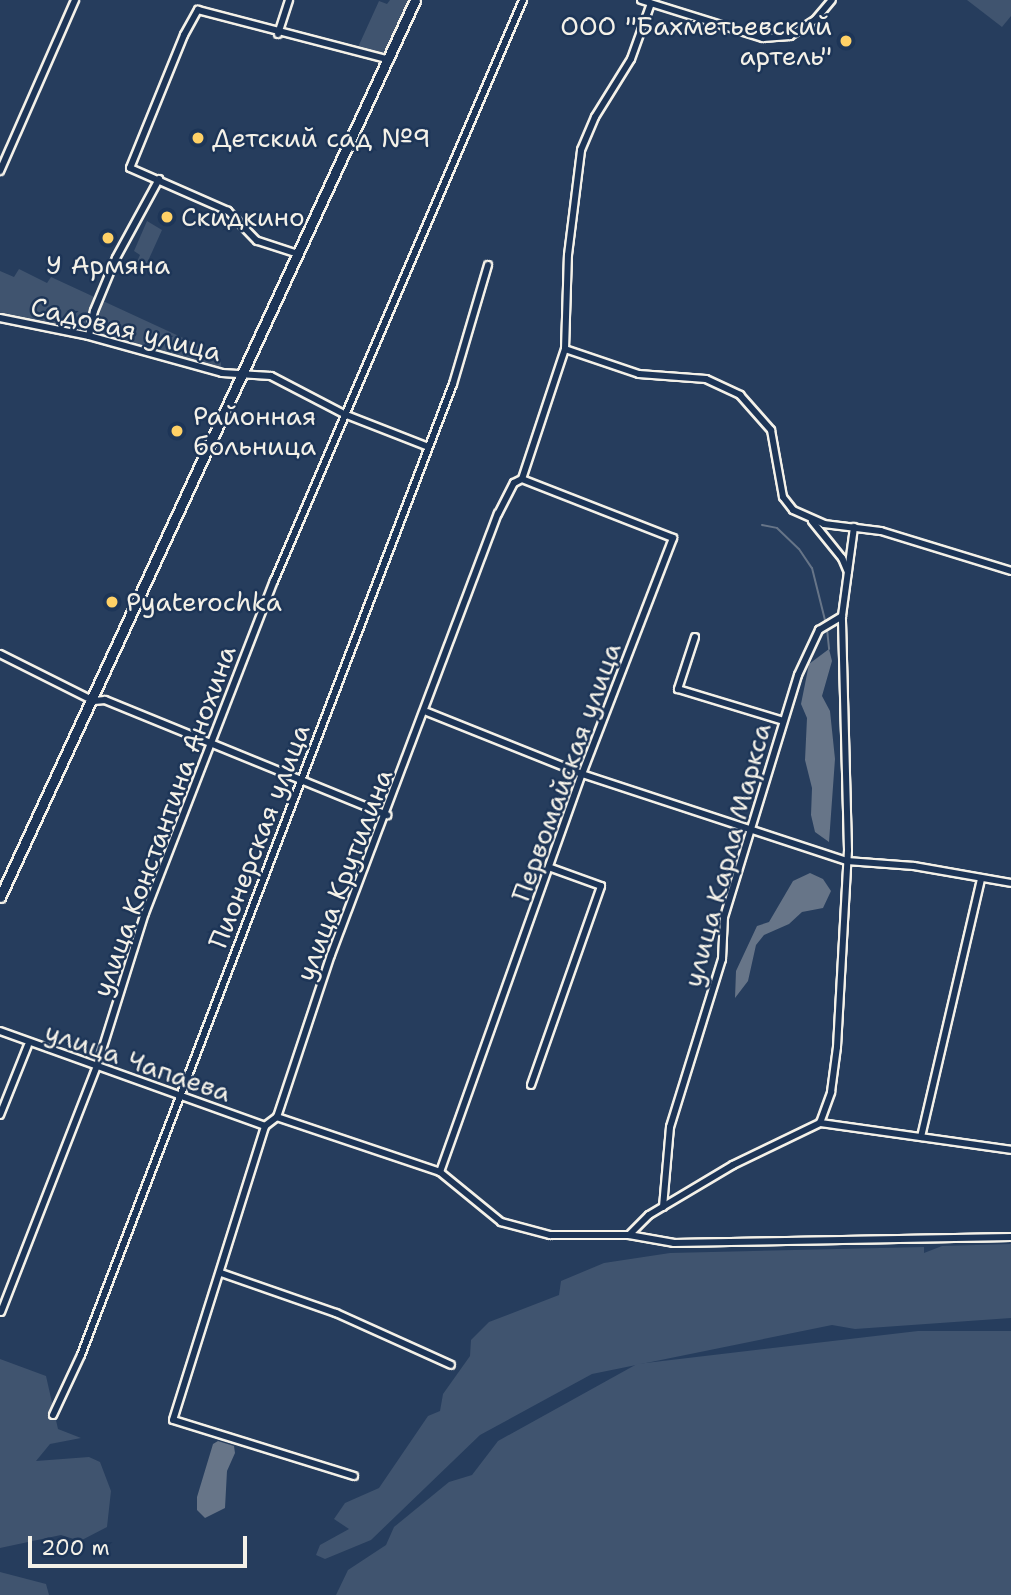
<!DOCTYPE html>
<html>
<head>
<meta charset="utf-8">
<style>
  body { margin:0 }
  #map { position:relative; width:1011px; height:1595px; overflow:hidden; background:#263d5d; font-family:"Shantell Sans",sans-serif }
  div>[style] { position:absolute }
  [style*='--x'] { left:calc(var(--x)*1px); top:calc(var(--y)*1px); width:calc(var(--w)*1px); rotate:calc(var(--a)*1deg) }
  .green>* { inset:0; background:#40546f }
  .water>* { inset:0; background:#677588 }
  .stream>* { height:2px; margin:-1px; padding:0 1px; transform-origin:1px; border-radius:1px; background:#677588 }
  .roads { filter:drop-shadow(2px 0 #f4f1e8) drop-shadow(-2px 0 #f4f1e8) drop-shadow(0 2px #f4f1e8) drop-shadow(0 -2px #f4f1e8) }
  .minor>* { height:6px; margin:-3px; padding:0 3px; transform-origin:3px; border-radius:3px; background:#1d3557 }
  .secondary>* { height:9px; margin:-4.5px; padding:0 4.5px; transform-origin:4.5px; border-radius:4.5px; background:#1d3557 }
  .dots>* { width:19px; height:19px; translate:-50% -50%; box-sizing:border-box; border:4px solid #1d3557; border-radius:50% }
  span { translate:-50% -50%; white-space:nowrap; text-align:center; line-height:1.15; -webkit-text-stroke:5px #1d3557; paint-order:stroke }
  .poi-label { font-size:26px; color:#f4f1e8 }
  .right { translate:-100% -50%; text-align:right }
  .left { translate:0 -50%; text-align:left }
  .street-label { font-size:26px; color:#f4f1e8 }
  .scale { position:absolute; left:28px; top:1536px; width:219px; height:32px; box-sizing:border-box; border:4px solid #f4f1e8; border-top:0; padding-left:9px; font-size:21px; line-height:24px; white-space:nowrap; color:#f4f1e8; -webkit-text-stroke:5px #1d3557; paint-order:stroke }
</style>
</head>
<body>
<div id="map">
  <div class="green">
    <i style="clip-path:polygon(390px 0,415px 0,390px 60px,361px 51px,359px 45px,379px 1px,387px 4px)"></i>
    <i style="clip-path:polygon(967px 0,1011px 0,1011px 16px,1002px 27px)"></i>
    <i style="clip-path:polygon(147px 221px,162px 230px,148px 261px,158px 266px,145px 271px,135px 266px,140px 255px,134px 251px)"></i>
    <i style="clip-path:polygon(19px 269px,47px 283px,51px 277px,220px 355px,222px 373px,182px 360px,0 318px,0 271px,14px 277px)"></i>
    <i style="clip-path:polygon(1011px 1244px,1011px 1318px,855px 1329px,832px 1325px,592px 1374px,480px 1435px,371px 1540px,325px 1559px,316px 1555px,320px 1545px,349px 1529px,334px 1519px,345px 1503px,379px 1488px,428px 1416px,440px 1411px,443px 1394px,470px 1356px,471px 1340px,489px 1322px,559px 1295px,561px 1281px,604px 1263px,670px 1253px,924px 1247px,924px 1253px,942px 1246px)"></i>
    <i style="clip-path:polygon(918px 1331px,1011px 1331px,1011px 1595px,336px 1595px,348px 1570px,386px 1545px,394px 1527px,449px 1482px,472px 1475px,498px 1441px,637px 1364px)"></i>
    <i style="clip-path:polygon(0 1359px,46px 1376px,58px 1429px,81px 1438px,50px 1444px,36px 1461px,89px 1457px,100px 1462px,111px 1491px,107px 1527px,80px 1541px,61px 1535px,0 1548px)"></i>
    <i style="clip-path:polygon(0 1572px,46px 1584px,49px 1595px,0 1595px)"></i>
  </div>
  <div class="water">
    <i style="clip-path:polygon(829px 649px,832px 661px,822px 696px,830px 711px,835px 759px,829px 842px,815px 832px,811px 815px,812px 788px,805px 760px,807px 718px,801px 704px,809px 664px)"></i>
    <i style="clip-path:polygon(810px 873px,823px 879px,831px 891px,823px 908px,802px 912px,789px 924px,764px 935px,756px 945px,748px 981px,735px 998px,736px 971px,757px 926px,769px 922px,793px 881px)"></i>
    <i style="clip-path:polygon(218px 1441px,234px 1446px,235px 1453px,227px 1471px,225px 1508px,205px 1518px,197px 1510px,197px 1497px,213px 1444px)"></i>
  </div>
  <div class="stream">
    <i style="--x:762;--y:525;--w:15;--a:11"></i>
    <i style="--x:777;--y:528;--w:30;--a:44"></i>
    <i style="--x:799;--y:549;--w:23;--a:56"></i>
    <i style="--x:812;--y:568;--w:58;--a:76"></i>
    <i style="--x:827;--y:629;--w:20;--a:84"></i>
  </div>
  <div class="roads">
    <div class="minor">
      <i style="--x:641;--y:0;--w:128;--a:17.3"></i>
      <i style="--x:763;--y:38;--w:27;--a:-4"></i>
      <i style="--x:790;--y:36;--w:30;--a:-33"></i>
      <i style="--x:815;--y:20;--w:26;--a:-50"></i>
      <i style="--x:278;--y:34;--w:36;--a:-72"></i>
      <i style="--x:0;--y:171;--w:187;--a:-66.3"></i>
      <i style="--x:295;--y:253;--w:40;--a:-162"></i>
      <i style="--x:257;--y:241;--w:42;--a:-134"></i>
      <i style="--x:228;--y:211;--w:107;--a:-156.3"></i>
      <i style="--x:130;--y:168;--w:144;--a:-67.9"></i>
      <i style="--x:184;--y:35;--w:29;--a:-61"></i>
      <i style="--x:198;--y:10;--w:198;--a:14.6"></i>
      <i style="--x:0;--y:318;--w:91;--a:11.4"></i>
      <i style="--x:89;--y:336;--w:138;--a:15.5"></i>
      <i style="--x:222;--y:373;--w:49;--a:3.5"></i>
      <i style="--x:271;--y:376;--w:82;--a:27.5"></i>
      <i style="--x:344;--y:414;--w:88;--a:21.3"></i>
      <i style="--x:89;--y:336;--w:25;--a:-79"></i>
      <i style="--x:94;--y:311;--w:57;--a:-67.5"></i>
      <i style="--x:116;--y:258;--w:90;--a:-61.4"></i>
      <i style="--x:565;--y:349;--w:78;--a:18.7"></i>
      <i style="--x:639;--y:374;--w:67;--a:4.3"></i>
      <i style="--x:706;--y:379;--w:38;--a:25"></i>
      <i style="--x:740;--y:395;--w:47;--a:48.5"></i>
      <i style="--x:771;--y:430;--w:68;--a:79.8"></i>
      <i style="--x:783;--y:497;--w:16;--a:52"></i>
      <i style="--x:793;--y:510;--w:34;--a:24"></i>
      <i style="--x:824;--y:524;--w:57;--a:7"></i>
      <i style="--x:881;--y:531;--w:136;--a:17.1"></i>
      <i style="--x:812;--y:521;--w:48;--a:51"></i>
      <i style="--x:842;--y:558;--w:15;--a:67"></i>
      <i style="--x:695;--y:637;--w:55;--a:108.1"></i>
      <i style="--x:678;--y:689;--w:110;--a:16.9"></i>
      <i style="--x:0;--y:654;--w:105;--a:26.6"></i>
      <i style="--x:94;--y:701;--w:11;--a:-5"></i>
      <i style="--x:105;--y:700;--w:305;--a:22.2"></i>
      <i style="--x:427;--y:712;--w:167;--a:21.8"></i>
      <i style="--x:582;--y:774;--w:279;--a:18.2"></i>
      <i style="--x:847;--y:861;--w:67;--a:4.3"></i>
      <i style="--x:914;--y:866;--w:98;--a:9.9"></i>
      <i style="--x:0;--y:1031;--w:282;--a:19.7"></i>
      <i style="--x:531;--y:1085;--w:211;--a:-70.6"></i>
      <i style="--x:601;--y:886;--w:53;--a:-160.2"></i>
      <i style="--x:0;--y:1115;--w:75;--a:-68.2"></i>
      <i style="--x:277;--y:1117;--w:172;--a:18.6"></i>
      <i style="--x:440;--y:1172;--w:79;--a:39.3"></i>
      <i style="--x:501;--y:1222;--w:51;--a:14.9"></i>
      <i style="--x:550;--y:1235;--w:79;--a:0"></i>
      <i style="--x:629;--y:1235;--w:46;--a:10.1"></i>
      <i style="--x:674;--y:1243;--w:337;--a:-1"></i>
      <i style="--x:820;--y:1123;--w:33;--a:-70"></i>
      <i style="--x:831;--y:1092;--w:45;--a:-82.4"></i>
      <i style="--x:837;--y:1047;--w:197;--a:-86.8"></i>
      <i style="--x:848;--y:850;--w:234;--a:-91.5"></i>
      <i style="--x:820;--y:1123;--w:193;--a:8"></i>
      <i style="--x:921;--y:1137;--w:265;--a:-76.9"></i>
      <i style="--x:440;--y:1172;--w:423;--a:-70.4"></i>
      <i style="--x:582;--y:774;--w:253;--a:-68.9"></i>
      <i style="--x:673;--y:538;--w:162;--a:-158.7"></i>
      <i style="--x:663;--y:1207;--w:80;--a:-85"></i>
      <i style="--x:670;--y:1127;--w:176;--a:-72.8"></i>
      <i style="--x:722;--y:959;--w:42;--a:-87.3"></i>
      <i style="--x:724;--y:917;--w:253;--a:-73"></i>
      <i style="--x:798;--y:675;--w:50;--a:-65"></i>
      <i style="--x:819;--y:630;--w:27;--a:-31"></i>
      <i style="--x:842;--y:616;--w:90;--a:-82.3"></i>
      <i style="--x:629;--y:1235;--w:28;--a:-45"></i>
      <i style="--x:649;--y:1215;--w:98;--a:-30.8"></i>
      <i style="--x:733;--y:1165;--w:97;--a:-25.8"></i>
      <i style="--x:221;--y:1273;--w:122;--a:19.2"></i>
      <i style="--x:336;--y:1313;--w:126;--a:24.3"></i>
      <i style="--x:1;--y:1312;--w:264;--a:-68.7"></i>
      <i style="--x:97;--y:1066;--w:160;--a:-72.6"></i>
      <i style="--x:145;--y:913;--w:356;--a:-68.8"></i>
      <i style="--x:274;--y:581;--w:632;--a:-66.8"></i>
      <i style="--x:53;--y:1415;--w:66;--a:-65"></i>
      <i style="--x:81;--y:1355;--w:1040;--a:-69.04"></i>
      <i style="--x:453;--y:384;--w:124;--a:-73.6"></i>
      <i style="--x:354;--y:1476;--w:189;--a:-162.8"></i>
      <i style="--x:173;--y:1420;--w:308;--a:-72.6"></i>
      <i style="--x:265;--y:1126;--w:15;--a:-37"></i>
      <i style="--x:277;--y:1117;--w:171;--a:-71.6"></i>
      <i style="--x:331;--y:955;--w:472;--a:-69.3"></i>
      <i style="--x:498;--y:514;--w:35;--a:-63"></i>
      <i style="--x:514;--y:483;--w:9;--a:-27"></i>
      <i style="--x:522;--y:479;--w:137;--a:-71.7"></i>
      <i style="--x:565;--y:349;--w:94;--a:-88.2"></i>
      <i style="--x:568;--y:255;--w:106;--a:-82.9"></i>
      <i style="--x:581;--y:150;--w:36;--a:-67"></i>
      <i style="--x:595;--y:117;--w:68;--a:-58.2"></i>
      <i style="--x:631;--y:59;--w:59;--a:-70.3"></i>
    </div>
    <div class="secondary">
      <i style="--x:0;--y:897;--w:988;--a:-65.17"></i>
    </div>
  </div>
  <div class="dots">
    <i style="left:846px;top:41px;background:#ffd166"></i>
    <i style="left:198px;top:138px;background:#ffd166"></i>
    <i style="left:167px;top:217px;background:#ffd166"></i>
    <i style="left:108px;top:238px;background:#ffd166"></i>
    <i style="left:177px;top:431px;background:#ffd166"></i>
    <i style="left:112px;top:602px;background:#ffd166"></i>
  </div>
  <div class="poi-label">
    <span class="right" style="left:832px;top:41px">ООО "Бахметьевский<br>артель"</span>
    <span class="left" style="left:212px;top:138px">Детский сад №9</span>
    <span class="left" style="left:181px;top:217px">Скидкино</span>
    <span style="left:108px;top:265px">У Армяна</span>
    <span class="left" style="left:193px;top:431px">Районная<br>больница</span>
    <span class="left" style="left:126px;top:602px">Pyaterochka</span>
  </div>
  <div class="street-label">
    <span style="left:126px;top:329px;rotate:14deg">Садовая улица</span>
    <span style="left:566px;top:772px;rotate:-70deg">Первомайская улица</span>
    <span style="left:164px;top:821px;rotate:-70deg">улица Константина Анохина</span>
    <span style="left:259px;top:836px;rotate:-69deg">Пионерская улица</span>
    <span style="left:727px;top:855px;rotate:-75deg">улица Карла Маркса</span>
    <span style="left:344px;top:875px;rotate:-69deg">улица Крутилина</span>
    <span style="left:138px;top:1062px;rotate:19deg">улица Чапаева</span>
  </div>
  <div class="scale">200 m</div>
</div>
</body>
</html>
